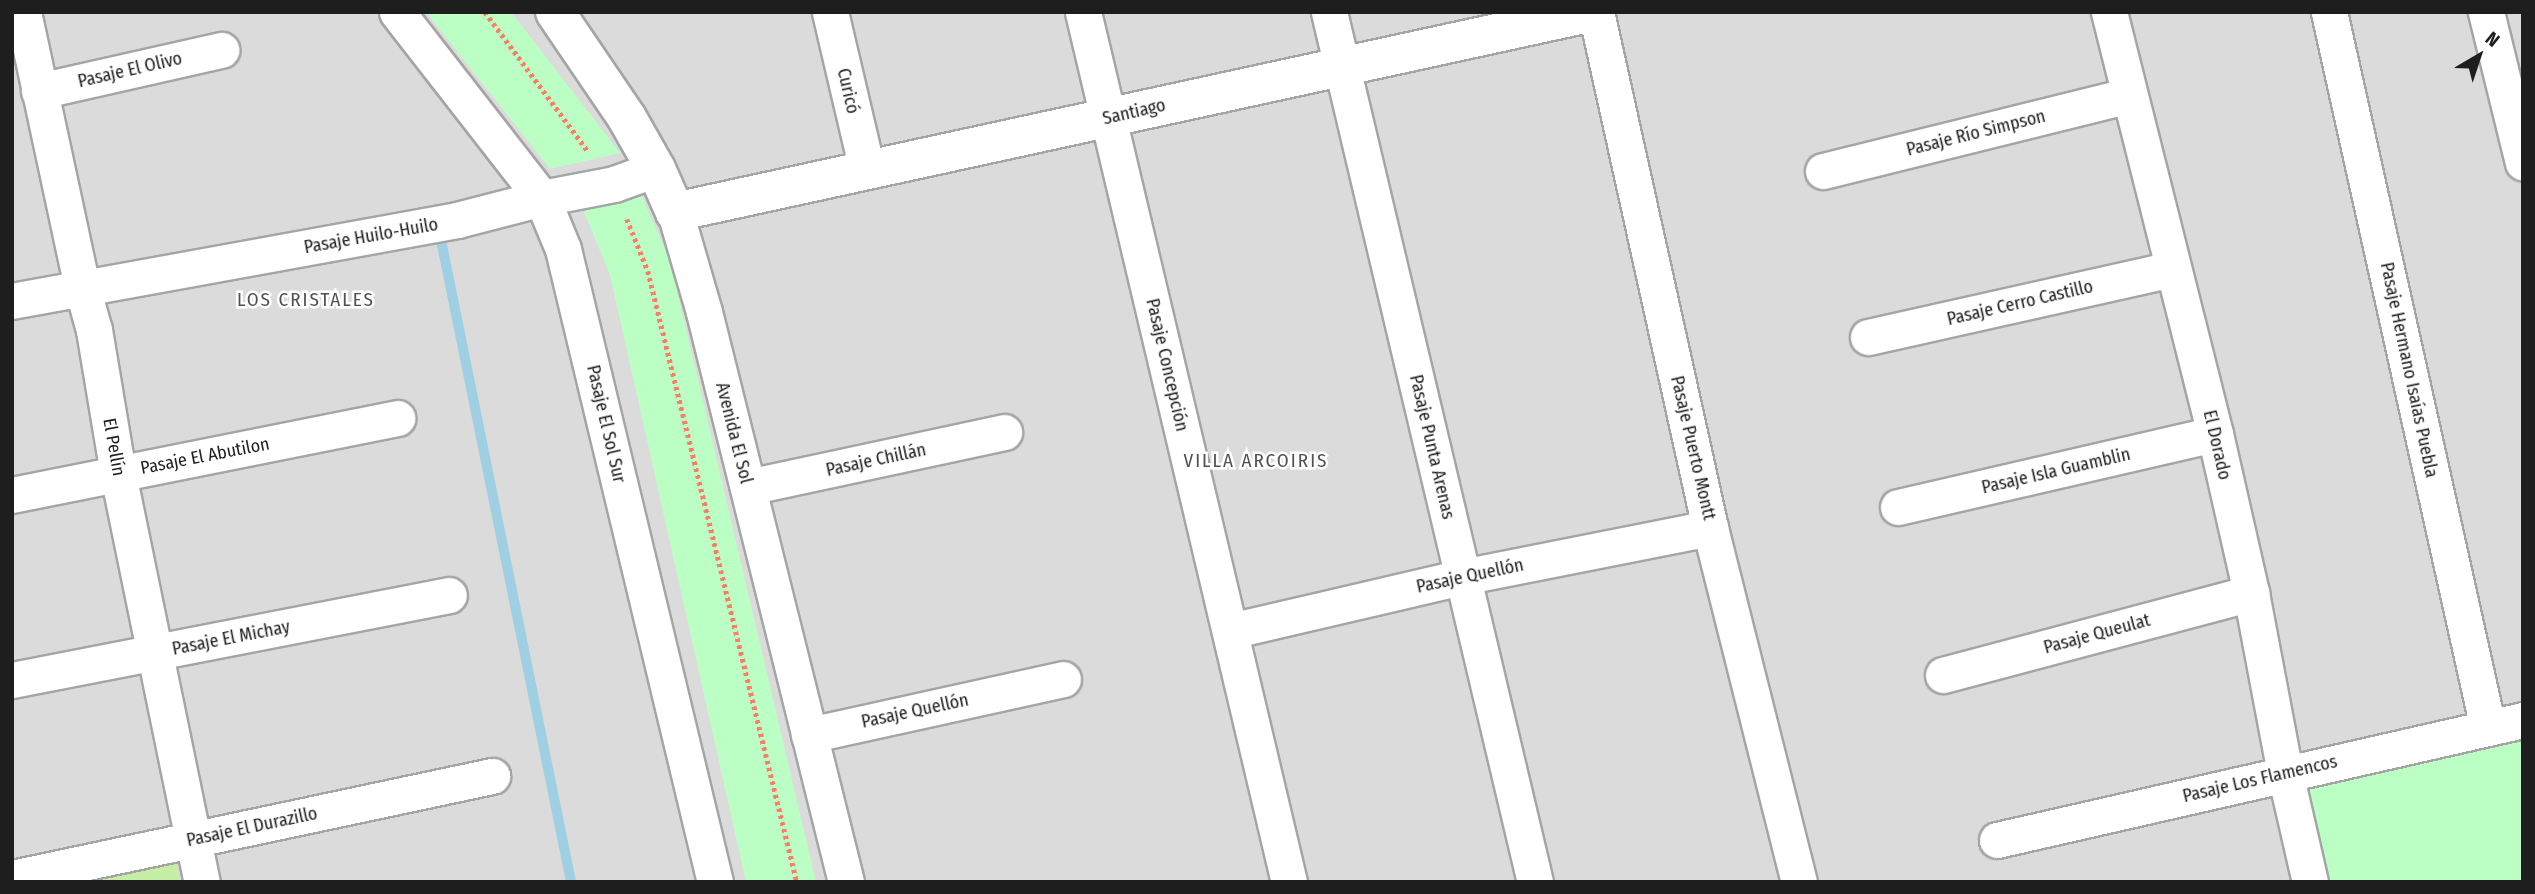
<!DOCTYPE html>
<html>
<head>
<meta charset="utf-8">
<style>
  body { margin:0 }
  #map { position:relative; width:2535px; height:894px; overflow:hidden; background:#f0ece3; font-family:"Fira Sans Condensed",sans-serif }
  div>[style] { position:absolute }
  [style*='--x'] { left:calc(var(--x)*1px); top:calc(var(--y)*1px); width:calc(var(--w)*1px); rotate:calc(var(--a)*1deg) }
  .residential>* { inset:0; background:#dcdbdb }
  .grass>* { inset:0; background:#c5efa4 }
  .park>* { inset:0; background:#bbffc4 }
  .stream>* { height:10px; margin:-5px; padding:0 5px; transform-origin:5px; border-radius:5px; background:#9fcfe2 }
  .path>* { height:4.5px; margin-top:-2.25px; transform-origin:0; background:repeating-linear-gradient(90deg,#ff7d65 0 3.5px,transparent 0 7px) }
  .roads { filter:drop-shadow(2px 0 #a5a5a5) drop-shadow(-2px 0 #a5a5a5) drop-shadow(0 2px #a5a5a5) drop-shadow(0 -2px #a5a5a5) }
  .minor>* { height:35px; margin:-17.5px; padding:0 17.5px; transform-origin:17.5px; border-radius:17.5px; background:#fff }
  .tertiary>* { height:38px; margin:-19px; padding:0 19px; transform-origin:19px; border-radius:19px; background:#fff }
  span { translate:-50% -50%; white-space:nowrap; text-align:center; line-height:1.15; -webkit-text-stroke:5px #fff; paint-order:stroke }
  .street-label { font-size:18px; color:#1e1e1e }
  .neighbourhood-label { font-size:19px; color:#515151; letter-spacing:2px }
  .frame { position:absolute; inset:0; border:14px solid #1e1e1e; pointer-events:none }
  .north { position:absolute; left:2444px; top:21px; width:70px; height:70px; -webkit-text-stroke:5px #fff; paint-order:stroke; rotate:39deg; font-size:19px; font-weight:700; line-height:28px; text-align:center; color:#1e1e1e }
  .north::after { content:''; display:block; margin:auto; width:24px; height:32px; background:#1e1e1e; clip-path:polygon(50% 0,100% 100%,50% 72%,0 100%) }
</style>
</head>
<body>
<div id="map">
  <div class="residential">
    <i style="clip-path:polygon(12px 12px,2523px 12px,2523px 882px,12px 882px)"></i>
  </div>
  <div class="grass">
    <i style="clip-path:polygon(172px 842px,180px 882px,12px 882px)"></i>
  </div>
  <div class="park">
    <i style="clip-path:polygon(426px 12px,511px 12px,620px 153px,550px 169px)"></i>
    <i style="clip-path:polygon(638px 188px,670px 261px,816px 882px,746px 882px,610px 275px,580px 202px)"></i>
    <i style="clip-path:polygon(2523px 734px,2523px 882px,2329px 882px,2307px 785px)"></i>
  </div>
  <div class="stream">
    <i style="--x:440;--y:235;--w:660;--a:78.55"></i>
  </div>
  <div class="path">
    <i style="--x:485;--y:12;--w:173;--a:53.5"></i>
    <i style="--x:627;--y:219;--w:56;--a:68"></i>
    <i style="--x:648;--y:271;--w:629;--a:76.3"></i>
  </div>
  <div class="roads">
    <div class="minor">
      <i style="--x:23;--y:12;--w:281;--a:77.9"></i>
      <i style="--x:82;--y:287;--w:45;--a:74.4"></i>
      <i style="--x:94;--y:330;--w:146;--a:80.5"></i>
      <i style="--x:118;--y:474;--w:417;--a:78.4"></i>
      <i style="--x:397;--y:12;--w:236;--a:52.1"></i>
      <i style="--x:542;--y:198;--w:55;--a:67.6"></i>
      <i style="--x:563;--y:249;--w:651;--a:76.5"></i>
      <i style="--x:830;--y:12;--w:162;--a:76.8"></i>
      <i style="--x:1083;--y:12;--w:894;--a:76.68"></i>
      <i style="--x:1329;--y:12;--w:894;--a:76.68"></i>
      <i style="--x:1596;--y:12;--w:528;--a:77.54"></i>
      <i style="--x:1710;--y:528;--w:365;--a:75.9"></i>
      <i style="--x:2109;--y:12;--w:435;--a:75.9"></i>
      <i style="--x:2215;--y:434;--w:163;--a:77.2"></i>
      <i style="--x:2251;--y:593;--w:183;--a:79.3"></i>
      <i style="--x:2285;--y:773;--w:112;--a:77.1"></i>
      <i style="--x:2329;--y:12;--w:733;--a:77.48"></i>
      <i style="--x:2486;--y:12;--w:155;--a:76.2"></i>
      <i style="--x:39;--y:91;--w:187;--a:-12.7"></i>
      <i style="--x:1823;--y:171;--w:315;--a:-13.9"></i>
      <i style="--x:675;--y:212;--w:104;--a:73.8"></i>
      <i style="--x:704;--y:312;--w:587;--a:76.01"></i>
      <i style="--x:12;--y:301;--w:452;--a:-10.3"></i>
      <i style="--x:457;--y:220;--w:88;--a:-14.5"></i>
      <i style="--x:542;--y:198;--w:73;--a:-11"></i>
      <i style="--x:614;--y:184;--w:45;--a:-19.7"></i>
      <i style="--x:1868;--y:337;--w:312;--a:-12.6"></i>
      <i style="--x:748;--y:487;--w:262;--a:-12.1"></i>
      <i style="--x:12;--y:495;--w:393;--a:-11.3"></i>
      <i style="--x:1898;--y:507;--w:325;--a:-13"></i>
      <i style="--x:1230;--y:631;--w:238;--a:-13.1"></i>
      <i style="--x:1462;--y:577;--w:253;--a:-11.2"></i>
      <i style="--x:1943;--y:675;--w:319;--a:-14.9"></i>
      <i style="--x:12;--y:680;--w:445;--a:-11"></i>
      <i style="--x:809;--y:735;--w:260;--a:-12.4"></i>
      <i style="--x:1997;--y:840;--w:540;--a:-12.85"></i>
      <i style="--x:12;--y:878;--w:491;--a:-12"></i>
    </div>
    <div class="tertiary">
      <i style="--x:555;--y:12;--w:128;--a:55.8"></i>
      <i style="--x:627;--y:118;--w:59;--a:60.4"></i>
      <i style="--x:656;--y:169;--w:47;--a:66.2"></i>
      <i style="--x:675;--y:212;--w:940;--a:-12.29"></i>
    </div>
  </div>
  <div class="street-label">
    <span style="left:130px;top:70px;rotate:-13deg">Pasaje El Olivo</span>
    <span style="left:848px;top:91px;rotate:77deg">Curicó</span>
    <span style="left:1134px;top:112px;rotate:-13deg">Santiago</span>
    <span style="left:1976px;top:133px;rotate:-14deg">Pasaje Río Simpson</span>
    <span style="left:371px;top:236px;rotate:-10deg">Pasaje Huilo-Huilo</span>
    <span style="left:2020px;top:303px;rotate:-13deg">Pasaje Cerro Castillo</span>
    <span style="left:1167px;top:365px;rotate:77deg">Pasaje Concepción</span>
    <span style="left:2409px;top:370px;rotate:78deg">Pasaje Hermano Isaías Puebla</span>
    <span style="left:606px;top:424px;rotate:77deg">Pasaje El Sol Sur</span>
    <span style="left:734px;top:433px;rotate:76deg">Avenida El Sol</span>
    <span style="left:2217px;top:445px;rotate:77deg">El Dorado</span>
    <span style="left:114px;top:447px;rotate:80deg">El Pellín</span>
    <span style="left:1432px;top:447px;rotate:77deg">Pasaje Punta Arenas</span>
    <span style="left:1693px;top:448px;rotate:77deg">Pasaje Puerto Montt</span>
    <span style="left:205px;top:456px;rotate:-11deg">Pasaje El Abutilon</span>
    <span style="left:876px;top:460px;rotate:-12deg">Pasaje Chillán</span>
    <span style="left:2056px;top:471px;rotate:-13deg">Pasaje Isla Guamblin</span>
    <span style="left:1470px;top:576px;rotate:-12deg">Pasaje Quellón</span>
    <span style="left:2097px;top:634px;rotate:-15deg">Pasaje Queulat</span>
    <span style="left:231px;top:638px;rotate:-11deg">Pasaje El Michay</span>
    <span style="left:915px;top:711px;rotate:-12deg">Pasaje Quellón</span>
    <span style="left:2260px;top:779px;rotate:-13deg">Pasaje Los Flamencos</span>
    <span style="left:252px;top:827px;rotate:-12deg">Pasaje El Durazillo</span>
  </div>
  <div class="neighbourhood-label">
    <span style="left:306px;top:300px">LOS CRISTALES</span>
    <span style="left:1256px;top:461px">VILLA ARCOIRIS</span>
  </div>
  <div class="frame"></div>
  <div class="north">N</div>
</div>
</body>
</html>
